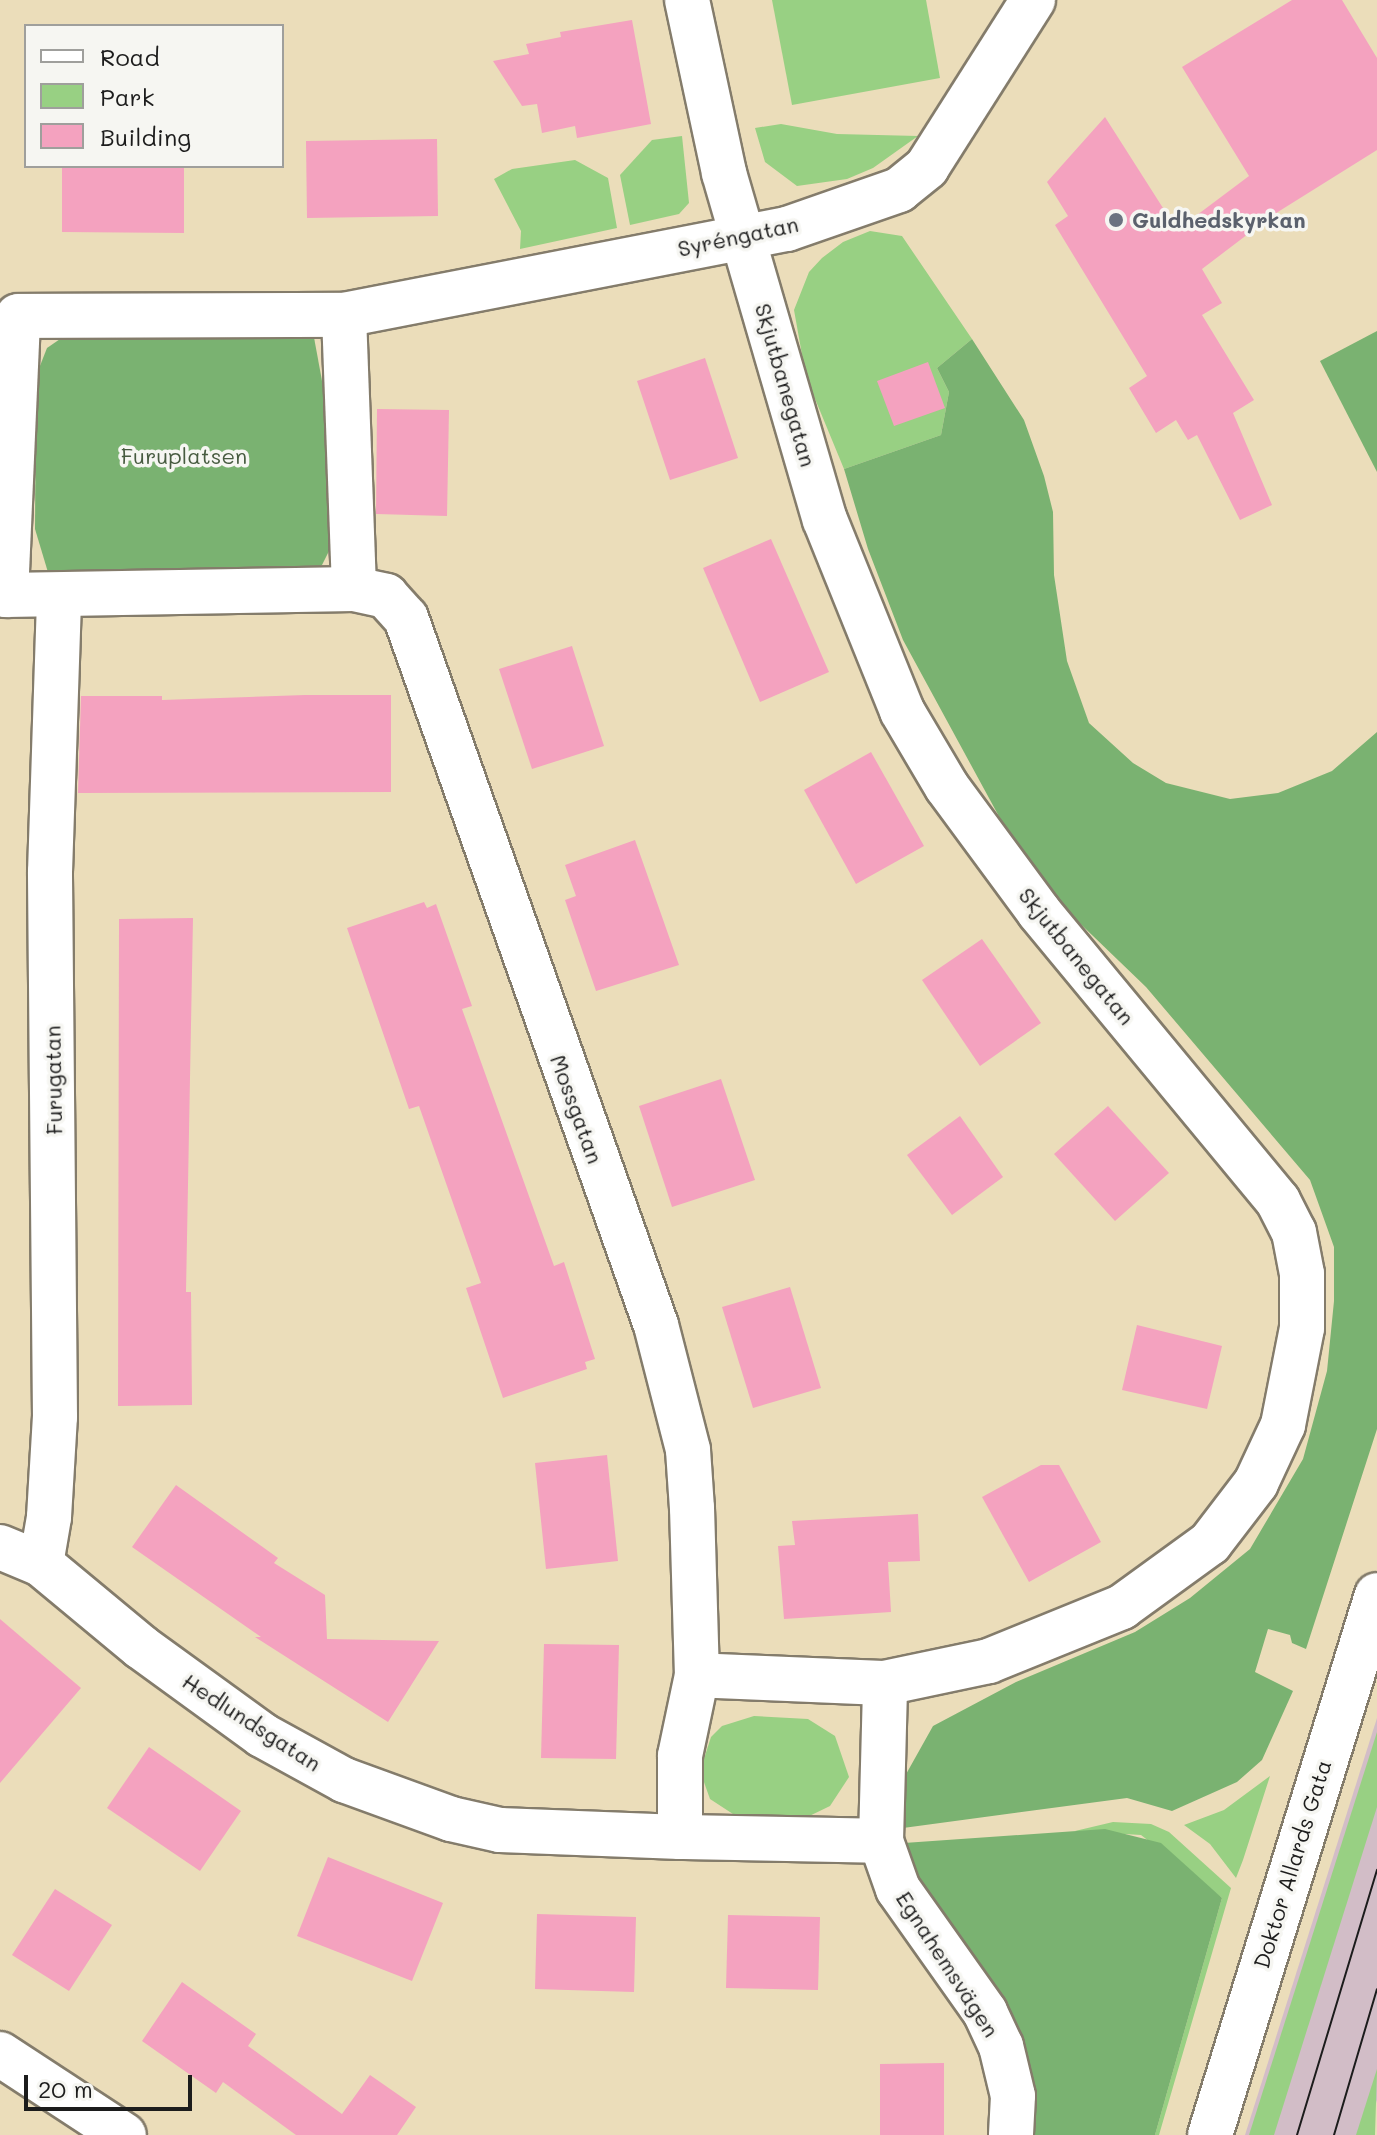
<!DOCTYPE html>
<html>
<head>
<meta charset="utf-8">
<style>
  body { margin:0 }
  #map { position:relative; width:1377px; height:2135px; overflow:hidden; background:#ebddba; font-family:Mali,sans-serif }
  div>[style] { position:absolute }
  [style*='--x'] { left:calc(var(--x)*1px); top:calc(var(--y)*1px); width:calc(var(--w)*1px); rotate:calc(var(--a)*1deg) }
  .industrial>* { inset:0; background:#d2bdc7 }
  .green>* { inset:0; background:#98d083 }
  .forest>* { inset:0; background:#7ab271 }
  .building>* { inset:0; background:#f4a2bf }
  .roads { filter:drop-shadow(2px 0 #847c6b) drop-shadow(-2px 0 #847c6b) drop-shadow(0 2px #847c6b) drop-shadow(0 -2px #847c6b) }
  .minor>* { height:44px; margin:-22px; padding:0 22px; transform-origin:22px; border-radius:22px; background:#fff }
  .tertiary>* { height:44px; margin:-22px; padding:0 22px; transform-origin:22px; border-radius:22px; background:#fff }
  .tram>* { height:2px; margin:-1px; padding:0 1px; transform-origin:1px; border-radius:1px; background:#1c1c1c }
  .dots>* { width:22px; height:22px; translate:-50% -50%; box-sizing:border-box; border:4px solid #f6f6f2; border-radius:50% }
  span { translate:-50% -50%; white-space:nowrap; text-align:center; line-height:1.15; -webkit-text-stroke:7px #f6f6f2; paint-order:stroke }
  .worship-label { font-size:22px; color:#5b616d; font-weight:700 }
  .left { translate:0 -50%; text-align:left }
  .street-label { font-size:22px; color:#1c1c1c }
  .park-label { font-size:22px; color:#475b40 }
  .legend { position:absolute; left:24px; top:24px; width:260px; height:144px; box-sizing:border-box; background:#f6f6f2; border:2px solid #9f9f9c; margin:0; padding:10px 14px; list-style:none; font-size:24px; color:#1c1c1c }
  .legend li { display:flex; align-items:center; gap:16px; height:40px }
  .legend b { width:40px; border:2px solid #9f9f9c }
  .scale { position:absolute; left:24px; top:2075px; width:168px; height:36px; box-sizing:border-box; border:4px solid #1c1c1c; border-top:0; padding-left:10px; font-size:24px; line-height:28px; white-space:nowrap; color:#1c1c1c; -webkit-text-stroke:6px #f6f6f2; paint-order:stroke }
</style>
</head>
<body>
<div id="map">
  <div class="industrial">
    <i style="clip-path:polygon(1377px 1718px,1377px 2100px,1366px 2135px,1245px 2135px)"></i>
  </div>
  <div class="green">
    <i style="clip-path:polygon(772px 0,926px 0,940px 78px,792px 105px)"></i>
    <i style="clip-path:polygon(781px 124px,837px 134px,918px 136px,873px 168px,847px 179px,797px 186px,765px 162px,755px 128px)"></i>
    <i style="clip-path:polygon(682px 136px,689px 203px,679px 214px,630px 225px,620px 175px,652px 140px)"></i>
    <i style="clip-path:polygon(575px 160px,608px 178px,617px 228px,520px 249px,521px 231px,494px 179px,512px 169px)"></i>
    <i style="clip-path:polygon(870px 231px,902px 236px,972px 339px,937px 368px,949px 392px,941px 435px,844px 469px,806px 377px,794px 310px,809px 272px,822px 258px,843px 242px)"></i>
    <i style="clip-path:polygon(754px 1716px,808px 1719px,835px 1736px,849px 1777px,830px 1806px,799px 1821px,771px 1820px,736px 1816px,710px 1799px,700px 1771px,711px 1737px,722px 1726px)"></i>
    <i style="clip-path:polygon(1377px 1732px,1377px 1807px,1274px 2135px,1249px 2135px)"></i>
    <i style="clip-path:polygon(1270px 1776px,1243px 1860px,1236px 1878px,1210px 1844px,1184px 1825px,1224px 1810px)"></i>
    <i style="clip-path:polygon(1113px 1822px,1151px 1824px,1169px 1832px,1231px 1888px,1159px 2135px,1155px 2135px,1222px 1898px,1141px 1835px,1075px 1831px)"></i>
    <i style="clip-path:polygon(1377px 2069px,1375px 2135px,1356px 2135px)"></i>
  </div>
  <div class="forest">
    <i style="clip-path:polygon(1377px 331px,1377px 472px,1320px 361px)"></i>
    <i style="clip-path:polygon(313px 332px,327px 408px,333px 543px,322px 565px,311px 574px,50px 579px,35px 529px,36px 376px,47px 348px,63px 337px)"></i>
    <i style="clip-path:polygon(972px 339px,1024px 420px,1044px 476px,1053px 512px,1054px 575px,1067px 661px,1089px 723px,1133px 763px,1166px 783px,1230px 799px,1278px 793px,1332px 771px,1377px 732px,1377px 1429px,1306px 1649px,1292px 1643px,1290px 1635px,1268px 1629px,1255px 1672px,1293px 1691px,1262px 1760px,1237px 1782px,1172px 1811px,1127px 1798px,903px 1828px,905px 1776px,933px 1726px,1016px 1682px,1135px 1632px,1190px 1598px,1250px 1549px,1303px 1459px,1327px 1371px,1334px 1301px,1334px 1247px,1310px 1180px,1146px 987px,1066px 910px,1008px 833px,903px 640px,868px 549px,844px 469px,941px 435px,949px 392px,937px 368px)"></i>
    <i style="clip-path:polygon(1105px 1829px,1161px 1843px,1222px 1898px,1155px 2135px,1027px 2135px,904px 1843px)"></i>
  </div>
  <div class="building">
    <i style="clip-path:polygon(1292px 0,1342px 0,1377px 58px,1377px 150px,1273px 215px,1202px 269px,1222px 303px,1202px 315px,1254px 400px,1233px 413px,1272px 505px,1240px 520px,1197px 435px,1188px 440px,1176px 420px,1156px 433px,1129px 388px,1147px 376px,1055px 225px,1068px 216px,1047px 182px,1105px 117px,1177px 230px,1249px 176px,1182px 67px)"></i>
    <i style="clip-path:polygon(632px 20px,651px 124px,577px 138px,575px 126px,542px 133px,537px 104px,522px 106px,493px 61px,529px 54px,526px 44px,561px 37px,560px 32px)"></i>
    <i style="clip-path:polygon(437px 139px,438px 216px,307px 218px,306px 141px)"></i>
    <i style="clip-path:polygon(62px 166px,184px 166px,184px 233px,62px 232px)"></i>
    <i style="clip-path:polygon(705px 358px,738px 458px,670px 480px,637px 381px)"></i>
    <i style="clip-path:polygon(928px 362px,945px 408px,894px 426px,877px 381px)"></i>
    <i style="clip-path:polygon(377px 409px,449px 410px,447px 516px,376px 514px)"></i>
    <i style="clip-path:polygon(771px 539px,829px 672px,760px 702px,703px 568px)"></i>
    <i style="clip-path:polygon(572px 646px,604px 746px,532px 769px,499px 669px)"></i>
    <i style="clip-path:polygon(305px 695px,391px 695px,391px 792px,78px 793px,81px 696px,162px 696px,162px 700px)"></i>
    <i style="clip-path:polygon(871px 752px,924px 846px,856px 884px,804px 790px)"></i>
    <i style="clip-path:polygon(635px 840px,679px 965px,596px 991px,565px 900px,576px 896px,565px 865px)"></i>
    <i style="clip-path:polygon(424px 902px,427px 908px,436px 904px,472px 1006px,462px 1009px,554px 1266px,564px 1262px,595px 1359px,585px 1362px,587px 1369px,503px 1398px,466px 1288px,481px 1283px,419px 1106px,409px 1109px,347px 928px)"></i>
    <i style="clip-path:polygon(193px 918px,186px 1292px,191px 1292px,192px 1405px,118px 1406px,119px 919px)"></i>
    <i style="clip-path:polygon(982px 939px,1041px 1023px,980px 1066px,922px 980px)"></i>
    <i style="clip-path:polygon(721px 1079px,755px 1180px,672px 1207px,639px 1106px)"></i>
    <i style="clip-path:polygon(1108px 1106px,1169px 1173px,1115px 1221px,1054px 1154px)"></i>
    <i style="clip-path:polygon(960px 1116px,1003px 1177px,952px 1215px,907px 1155px)"></i>
    <i style="clip-path:polygon(790px 1287px,821px 1388px,753px 1408px,722px 1307px)"></i>
    <i style="clip-path:polygon(1137px 1325px,1222px 1346px,1207px 1409px,1122px 1390px)"></i>
    <i style="clip-path:polygon(607px 1455px,618px 1561px,546px 1569px,535px 1463px)"></i>
    <i style="clip-path:polygon(1041px 1465px,1059px 1465px,1101px 1542px,1029px 1582px,982px 1497px)"></i>
    <i style="clip-path:polygon(176px 1485px,278px 1558px,274px 1563px,325px 1595px,327px 1639px,439px 1641px,388px 1722px,255px 1637px,261px 1637px,132px 1547px)"></i>
    <i style="clip-path:polygon(918px 1514px,920px 1561px,888px 1562px,891px 1612px,784px 1619px,778px 1546px,795px 1545px,792px 1521px)"></i>
    <i style="clip-path:polygon(0 1619px,81px 1688px,0 1783px)"></i>
    <i style="clip-path:polygon(544px 1644px,619px 1645px,616px 1759px,541px 1758px)"></i>
    <i style="clip-path:polygon(149px 1747px,241px 1811px,200px 1871px,107px 1808px)"></i>
    <i style="clip-path:polygon(328px 1857px,443px 1903px,412px 1981px,297px 1936px)"></i>
    <i style="clip-path:polygon(55px 1889px,112px 1925px,69px 1991px,12px 1955px)"></i>
    <i style="clip-path:polygon(537px 1914px,636px 1917px,634px 1992px,535px 1989px)"></i>
    <i style="clip-path:polygon(728px 1915px,820px 1917px,818px 1990px,726px 1988px)"></i>
    <i style="clip-path:polygon(182px 1982px,256px 2034px,248px 2046px,342px 2114px,370px 2075px,416px 2107px,397px 2135px,296px 2135px,223px 2082px,216px 2093px,142px 2041px)"></i>
    <i style="clip-path:polygon(944px 2063px,944px 2135px,880px 2135px,880px 2064px)"></i>
  </div>
  <div class="roads">
    <div class="minor">
      <i style="--x:687;--y:0;--w:177;--a:77.9"></i>
      <i style="--x:724;--y:173;--w:361;--a:73.8"></i>
      <i style="--x:825;--y:520;--w:206;--a:68"></i>
      <i style="--x:902;--y:711;--w:88;--a:59.4"></i>
      <i style="--x:947;--y:787;--w:155;--a:53.6"></i>
      <i style="--x:1039;--y:912;--w:375;--a:50.4"></i>
      <i style="--x:1278;--y:1201;--w:35;--a:63"></i>
      <i style="--x:1294;--y:1232;--w:43;--a:79.2"></i>
      <i style="--x:1302;--y:1274;--w:54;--a:90"></i>
      <i style="--x:1302;--y:1328;--w:99;--a:101.1"></i>
      <i style="--x:1283;--y:1425;--w:64;--a:115"></i>
      <i style="--x:1256;--y:1483;--w:76;--a:127.5"></i>
      <i style="--x:1210;--y:1543;--w:109;--a:144"></i>
      <i style="--x:1122;--y:1607;--w:144;--a:157.9"></i>
      <i style="--x:989;--y:1661;--w:106;--a:168.1"></i>
      <i style="--x:344;--y:315;--w:274;--a:87.9"></i>
      <i style="--x:354;--y:589;--w:348;--a:179"></i>
      <i style="--x:6;--y:595;--w:279;--a:-87.5"></i>
      <i style="--x:18;--y:316;--w:326;--a:-0.2"></i>
      <i style="--x:344;--y:315;--w:451;--a:-11"></i>
      <i style="--x:787;--y:229;--w:119;--a:-19.2"></i>
      <i style="--x:899;--y:190;--w:36;--a:-39"></i>
      <i style="--x:927;--y:167;--w:198;--a:-57.6"></i>
      <i style="--x:354;--y:589;--w:33;--a:12"></i>
      <i style="--x:386;--y:596;--w:30;--a:48"></i>
      <i style="--x:406;--y:618;--w:750;--a:70.53"></i>
      <i style="--x:656;--y:1325;--w:129;--a:75.6"></i>
      <i style="--x:688;--y:1450;--w:58;--a:86.1"></i>
      <i style="--x:692;--y:1508;--w:167;--a:88.3"></i>
      <i style="--x:697;--y:1675;--w:83;--a:101.9"></i>
      <i style="--x:680;--y:1756;--w:81;--a:90"></i>
      <i style="--x:680;--y:1837;--w:201;--a:1.1"></i>
      <i style="--x:881;--y:1841;--w:158;--a:-88.5"></i>
      <i style="--x:885;--y:1683;--w:188;--a:-177.6"></i>
      <i style="--x:0;--y:1547;--w:44;--a:22.5"></i>
      <i style="--x:41;--y:1564;--w:130;--a:39.7"></i>
      <i style="--x:141;--y:1647;--w:150;--a:36"></i>
      <i style="--x:262;--y:1735;--w:94;--a:28.8"></i>
      <i style="--x:344;--y:1780;--w:114;--a:20"></i>
      <i style="--x:451;--y:1819;--w:50;--a:12.7"></i>
      <i style="--x:500;--y:1830;--w:180;--a:2.2"></i>
      <i style="--x:41;--y:1564;--w:48;--a:-80.3"></i>
      <i style="--x:49;--y:1517;--w:100;--a:-86.6"></i>
      <i style="--x:55;--y:1417;--w:545;--a:-90.53"></i>
      <i style="--x:50;--y:872;--w:277;--a:-88.1"></i>
      <i style="--x:881;--y:1841;--w:51;--a:70.5"></i>
      <i style="--x:898;--y:1889;--w:151;--a:54.7"></i>
      <i style="--x:985;--y:2012;--w:38;--a:65"></i>
      <i style="--x:1001;--y:2046;--w:51;--a:76.5"></i>
      <i style="--x:1013;--y:2096;--w:39;--a:93"></i>
      <i style="--x:0;--y:2054;--w:148;--a:33.2"></i>
    </div>
    <div class="tertiary">
      <i style="--x:1210;--y:2135;--w:565;--a:-72.82"></i>
    </div>
  </div>
  <div class="tram">
    <i style="--x:1297;--y:2135;--w:277;--a:-73.2"></i>
    <i style="--x:1334;--y:2135;--w:152;--a:-73.6"></i>
  </div>
  <div class="dots">
    <i style="left:1116px;top:220px;background:#6b7280"></i>
  </div>
  <div class="worship-label">
    <span class="left" style="left:1132px;top:220px">Guldhedskyrkan</span>
  </div>
  <div class="street-label">
    <span style="left:738px;top:236px;rotate:-12deg">Syréngatan</span>
    <span style="left:786px;top:385px;rotate:74deg">Skjutbanegatan</span>
    <span style="left:1077px;top:956px;rotate:51deg">Skjutbanegatan</span>
    <span style="left:53px;top:1080px;rotate:-91deg">Furugatan</span>
    <span style="left:577px;top:1109px;rotate:70deg">Mossgatan</span>
    <span style="left:252px;top:1722px;rotate:33deg">Hedlundsgatan</span>
    <span style="left:1292px;top:1864px;rotate:-73deg">Doktor Allards Gata</span>
    <span style="left:948px;top:1964px;rotate:57deg">Egnahemsvägen</span>
  </div>
  <div class="park-label">
    <span style="left:184px;top:456px">Furuplatsen</span>
  </div>
  <ul class="legend">
  <li><b style="height:10px;background:#fff"></b>Road</li>
  <li><b style="height:22px;background:#98d083"></b>Park</li>
  <li><b style="height:22px;background:#f4a2bf"></b>Building</li>
  </ul>
  <div class="scale">20 m</div>
</div>
</body>
</html>
